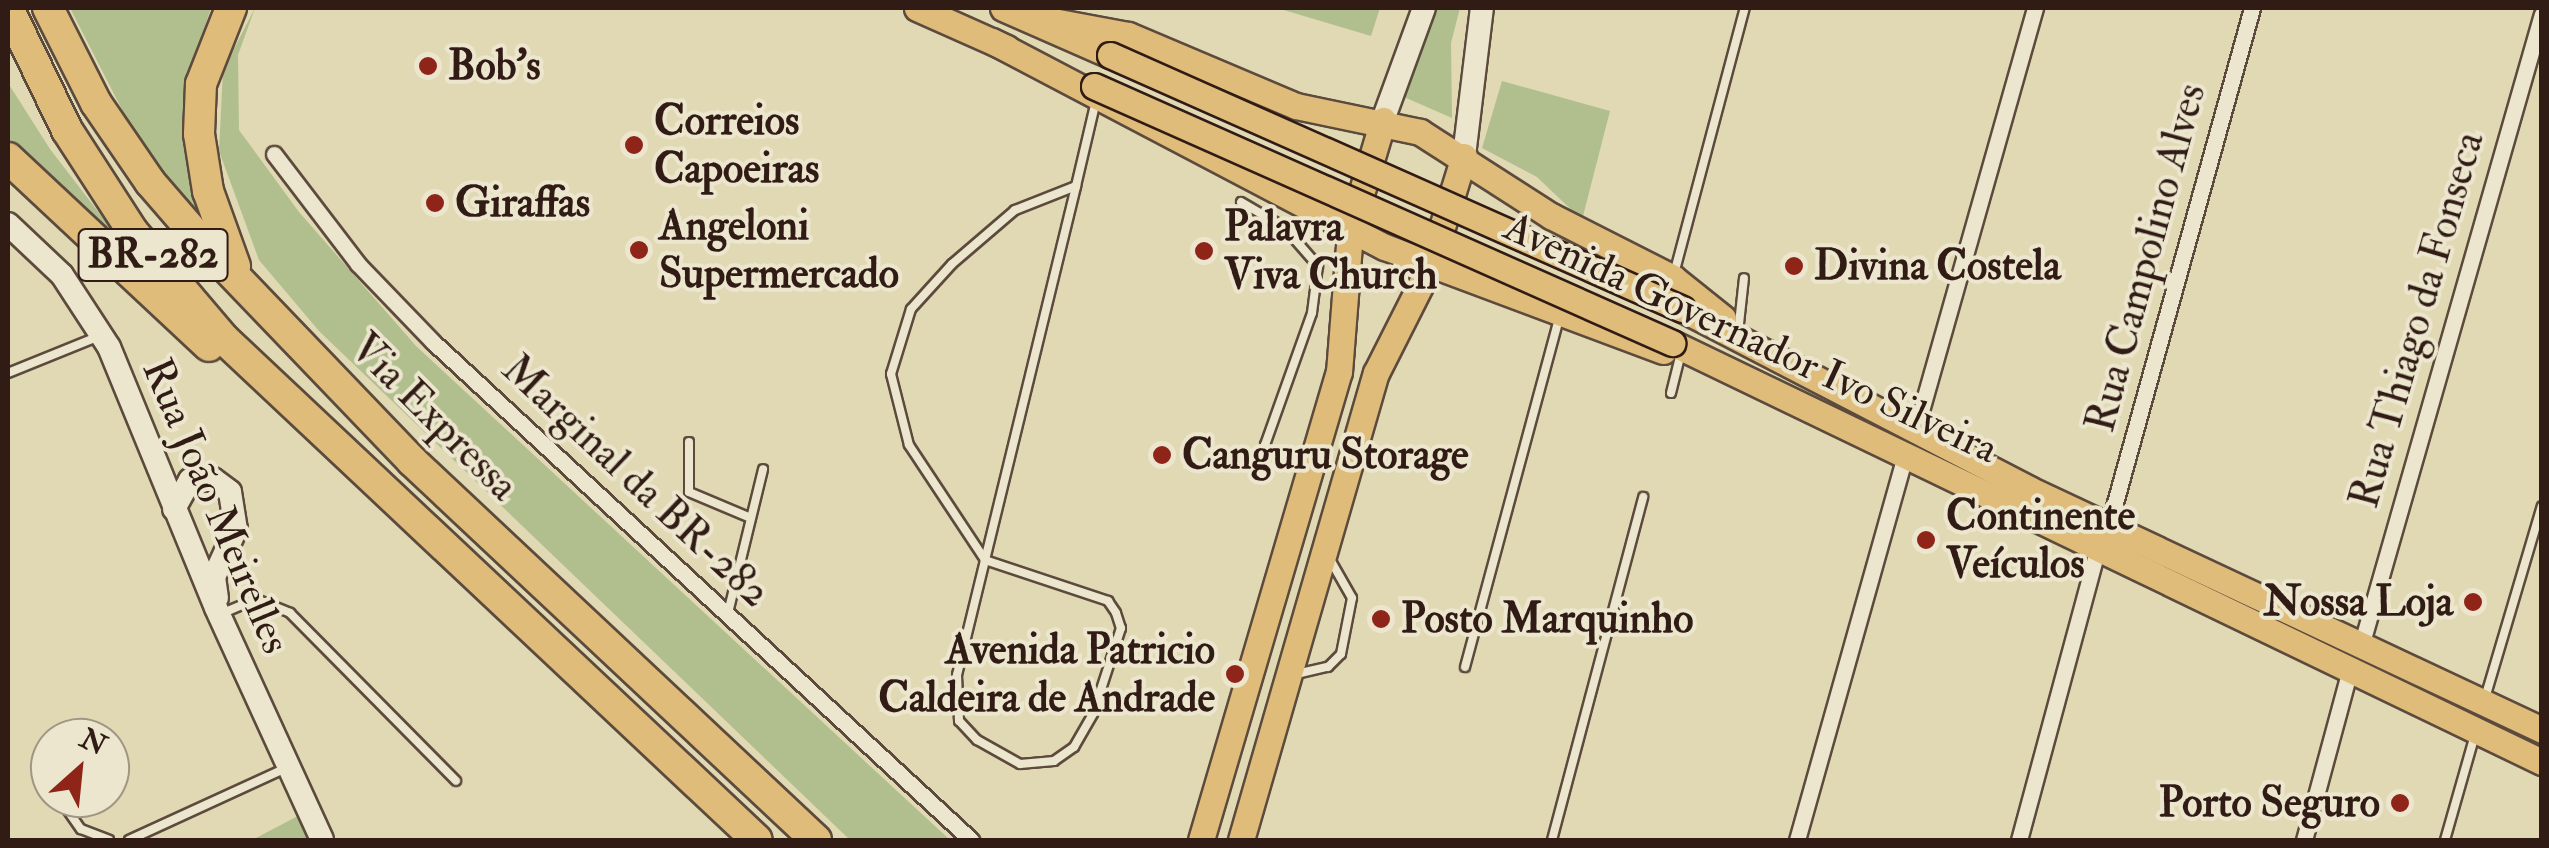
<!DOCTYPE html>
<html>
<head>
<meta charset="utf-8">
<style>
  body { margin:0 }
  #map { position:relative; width:2549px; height:848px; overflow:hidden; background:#e1d8b4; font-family:"IM FELL Double Pica",serif }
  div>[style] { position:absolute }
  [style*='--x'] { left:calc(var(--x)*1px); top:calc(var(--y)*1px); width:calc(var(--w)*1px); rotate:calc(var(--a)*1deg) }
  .green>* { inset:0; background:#b1bf8e }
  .roads { filter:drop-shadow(2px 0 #5c4b3d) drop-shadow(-2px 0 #5c4b3d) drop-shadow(0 2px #5c4b3d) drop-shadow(0 -2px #5c4b3d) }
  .lane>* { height:8px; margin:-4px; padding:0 4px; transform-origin:4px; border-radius:4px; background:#ece6ce }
  .street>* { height:15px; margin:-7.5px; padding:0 7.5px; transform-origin:7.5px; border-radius:7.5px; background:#ece6ce }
  .secondary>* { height:22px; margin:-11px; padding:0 11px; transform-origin:11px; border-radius:11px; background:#ece6ce }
  .primary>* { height:25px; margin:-12.5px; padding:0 12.5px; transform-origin:12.5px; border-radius:12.5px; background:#e0bc7a }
  .highway>* { height:30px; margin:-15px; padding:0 15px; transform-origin:15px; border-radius:15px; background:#e0bc7a }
  .bridges { filter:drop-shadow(2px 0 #301c15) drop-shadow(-2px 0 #301c15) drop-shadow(0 2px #301c15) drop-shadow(0 -2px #301c15) }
  .primary-bridge>* { height:25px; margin:-12.5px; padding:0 12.5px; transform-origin:12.5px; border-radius:12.5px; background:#e0bc7a }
  .dots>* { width:28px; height:28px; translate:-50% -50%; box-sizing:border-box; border:5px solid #ece6ce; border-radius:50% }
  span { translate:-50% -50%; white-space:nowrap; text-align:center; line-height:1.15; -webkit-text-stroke:8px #ece6ce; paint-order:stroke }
  .shield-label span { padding:2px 8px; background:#ece6ce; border:2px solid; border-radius:8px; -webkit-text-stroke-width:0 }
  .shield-label { font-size:40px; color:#301c15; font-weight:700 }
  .poi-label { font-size:42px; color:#301c15; font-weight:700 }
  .left { translate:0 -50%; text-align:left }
  .right { translate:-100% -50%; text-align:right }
  .street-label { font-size:42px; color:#301c15 }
  .frame { position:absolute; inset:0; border:10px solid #301c15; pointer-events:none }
  .north { position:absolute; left:30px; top:718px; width:100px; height:100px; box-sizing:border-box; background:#ece6ce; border:2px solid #a19584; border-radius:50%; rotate:27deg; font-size:28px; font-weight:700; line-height:40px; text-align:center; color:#301c15 }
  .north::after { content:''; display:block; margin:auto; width:35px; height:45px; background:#8f2418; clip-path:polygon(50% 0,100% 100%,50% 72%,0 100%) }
</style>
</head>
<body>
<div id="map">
  <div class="green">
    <i style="clip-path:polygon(70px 8px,211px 8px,189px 74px,184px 124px,201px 225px,137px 139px)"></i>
    <i style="clip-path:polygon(255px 8px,238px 55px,239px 130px,299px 212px,416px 346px,950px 840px,850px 840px,319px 331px,259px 260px,219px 151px,223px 70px)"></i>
    <i style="clip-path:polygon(1277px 8px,1380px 8px,1371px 36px)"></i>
    <i style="clip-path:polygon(1437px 8px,1460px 8px,1451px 43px,1452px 118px,1404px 97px)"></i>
    <i style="clip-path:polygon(1502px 81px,1610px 111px,1582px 220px,1537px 177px,1482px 148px)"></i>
    <i style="clip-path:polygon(8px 83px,50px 149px,116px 235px,8px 139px)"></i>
    <i style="clip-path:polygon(298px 816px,309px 840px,252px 840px)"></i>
  </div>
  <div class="roads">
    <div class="lane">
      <i style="--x:1076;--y:186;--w:66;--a:158.5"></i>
      <i style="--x:1015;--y:210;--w:83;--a:139.4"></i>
      <i style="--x:952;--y:264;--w:61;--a:132.3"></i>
      <i style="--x:911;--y:309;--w:68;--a:107.1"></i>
      <i style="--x:891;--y:374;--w:73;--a:75.8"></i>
      <i style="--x:909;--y:445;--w:138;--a:56.5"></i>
      <i style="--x:985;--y:560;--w:385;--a:-76.3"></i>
      <i style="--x:1076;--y:186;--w:87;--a:-76.8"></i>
      <i style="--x:1241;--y:202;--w:50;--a:30.2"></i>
      <i style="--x:1284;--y:227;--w:52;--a:48.9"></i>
      <i style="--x:1318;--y:266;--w:47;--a:97.3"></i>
      <i style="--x:1312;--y:313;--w:140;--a:109.6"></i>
      <i style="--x:1265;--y:445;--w:10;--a:61"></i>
      <i style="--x:1270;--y:454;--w:39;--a:19"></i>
      <i style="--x:1674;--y:274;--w:275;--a:-75.1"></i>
      <i style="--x:1738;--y:333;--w:55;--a:-83.8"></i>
      <i style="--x:8;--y:373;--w:96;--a:-22"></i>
      <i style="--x:1671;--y:393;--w:36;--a:-76"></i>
      <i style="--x:689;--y:442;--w:50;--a:90"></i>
      <i style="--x:689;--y:492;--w:67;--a:22.8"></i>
      <i style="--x:985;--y:560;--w:130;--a:18.4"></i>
      <i style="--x:1108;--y:601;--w:14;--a:56"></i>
      <i style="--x:1116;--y:613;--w:16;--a:72"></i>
      <i style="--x:1121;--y:628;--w:90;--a:108"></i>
      <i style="--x:1093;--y:714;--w:38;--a:120"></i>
      <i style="--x:1074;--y:747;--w:24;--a:145"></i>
      <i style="--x:1054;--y:761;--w:34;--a:175"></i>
      <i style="--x:1020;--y:764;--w:49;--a:-150.8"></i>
      <i style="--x:977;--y:740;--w:26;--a:-133"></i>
      <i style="--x:959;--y:721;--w:46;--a:-92.5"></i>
      <i style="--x:957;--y:675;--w:118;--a:-76.3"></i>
      <i style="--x:223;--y:613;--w:36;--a:-23"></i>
      <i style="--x:256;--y:599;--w:37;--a:22"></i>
      <i style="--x:290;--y:613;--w:236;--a:45.3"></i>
      <i style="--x:728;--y:613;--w:148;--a:-76.3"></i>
      <i style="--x:1465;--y:667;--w:364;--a:-74.9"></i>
      <i style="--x:1292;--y:675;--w:37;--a:-13"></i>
      <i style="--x:1328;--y:667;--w:18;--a:-45"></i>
      <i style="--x:1341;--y:654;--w:57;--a:-78.9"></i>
      <i style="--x:1352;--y:598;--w:48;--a:-119.7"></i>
      <i style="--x:2485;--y:698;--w:200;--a:-73.5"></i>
      <i style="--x:47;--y:781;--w:5;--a:53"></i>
      <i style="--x:59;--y:798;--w:38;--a:55"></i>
      <i style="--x:81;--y:829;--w:30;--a:21"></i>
      <i style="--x:129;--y:840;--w:170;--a:-24.6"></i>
      <i style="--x:1552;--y:840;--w:355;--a:-75.1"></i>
      <i style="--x:2445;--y:840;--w:109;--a:-74.1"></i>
    </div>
    <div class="street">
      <i style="--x:274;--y:154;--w:138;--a:52.6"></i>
      <i style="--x:358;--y:264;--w:107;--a:46.1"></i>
      <i style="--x:432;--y:341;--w:735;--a:42.79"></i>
      <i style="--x:1915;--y:432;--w:441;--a:-74.2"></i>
      <i style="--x:2108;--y:528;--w:540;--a:-74.52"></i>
      <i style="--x:2361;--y:646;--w:657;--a:-74.02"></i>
      <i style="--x:1797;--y:840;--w:404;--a:-74.3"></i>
      <i style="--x:2019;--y:840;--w:303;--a:-74.9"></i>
      <i style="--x:2304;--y:840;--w:177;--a:-74.9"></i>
    </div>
    <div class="secondary">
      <i style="--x:1383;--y:120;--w:119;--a:-69.9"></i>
      <i style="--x:1464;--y:156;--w:149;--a:-83.1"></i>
      <i style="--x:8;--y:224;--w:74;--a:43.4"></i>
      <i style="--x:62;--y:275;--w:86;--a:56.9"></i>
      <i style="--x:109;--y:347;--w:282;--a:67.7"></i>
      <i style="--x:216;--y:608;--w:255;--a:65.4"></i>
      <i style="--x:174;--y:509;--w:33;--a:-61"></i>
      <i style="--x:190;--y:480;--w:23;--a:-2"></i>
      <i style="--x:213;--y:479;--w:21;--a:37"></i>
      <i style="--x:230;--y:492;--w:37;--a:81"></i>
      <i style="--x:236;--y:529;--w:53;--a:114.6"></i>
      <i style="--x:214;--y:577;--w:21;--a:82"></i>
    </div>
    <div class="primary">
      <i style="--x:917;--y:8;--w:98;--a:24"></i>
      <i style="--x:1003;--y:8;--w:117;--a:23.7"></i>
      <i style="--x:1021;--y:15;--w:109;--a:10.6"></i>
      <i style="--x:1128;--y:35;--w:182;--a:22.9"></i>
      <i style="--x:1296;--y:106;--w:127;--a:11.8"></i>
      <i style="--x:1420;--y:132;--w:156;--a:32.7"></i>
      <i style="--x:1551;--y:216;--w:137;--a:26.9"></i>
      <i style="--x:1673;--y:278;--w:64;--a:38.7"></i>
      <i style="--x:992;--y:41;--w:444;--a:27.7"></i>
      <i style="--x:1385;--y:247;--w:297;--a:20.5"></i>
      <i style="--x:1682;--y:309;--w:391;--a:27.4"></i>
      <i style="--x:2029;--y:489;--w:567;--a:25.16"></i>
      <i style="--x:1672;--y:343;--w:966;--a:25.72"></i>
      <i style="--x:1201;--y:840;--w:488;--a:-73.6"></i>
      <i style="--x:1339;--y:372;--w:141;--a:-85.5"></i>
      <i style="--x:1350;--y:231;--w:116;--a:-73.4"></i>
      <i style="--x:1241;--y:840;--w:486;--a:-73.9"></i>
      <i style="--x:1376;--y:373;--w:120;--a:-63.2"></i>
      <i style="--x:1430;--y:266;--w:115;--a:-72.8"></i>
    </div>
    <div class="highway">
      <i style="--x:8;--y:8;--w:136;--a:64.2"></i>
      <i style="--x:67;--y:130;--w:121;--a:57.1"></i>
      <i style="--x:133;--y:232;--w:140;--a:49.6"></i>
      <i style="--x:224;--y:339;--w:731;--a:43.23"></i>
      <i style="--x:48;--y:8;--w:106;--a:63.2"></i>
      <i style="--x:96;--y:103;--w:96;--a:55.6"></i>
      <i style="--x:150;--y:182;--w:79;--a:49.1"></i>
      <i style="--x:202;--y:242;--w:303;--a:46.2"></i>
      <i style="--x:412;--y:461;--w:554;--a:43.17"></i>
      <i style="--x:231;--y:8;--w:82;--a:111.5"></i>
      <i style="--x:201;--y:84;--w:50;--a:92.3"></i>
      <i style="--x:199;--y:134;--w:58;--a:81"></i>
      <i style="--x:208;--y:191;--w:80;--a:70.2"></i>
      <i style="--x:8;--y:158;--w:275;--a:43.1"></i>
    </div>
  </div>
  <div class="bridges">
    <div class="primary-bridge">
      <i style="--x:1110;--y:55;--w:626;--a:23.94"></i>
      <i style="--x:1094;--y:86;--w:633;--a:23.97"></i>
    </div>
  </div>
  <div class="dots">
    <i style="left:428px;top:66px;background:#8f2418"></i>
    <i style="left:634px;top:145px;background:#8f2418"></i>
    <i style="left:435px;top:203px;background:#8f2418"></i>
    <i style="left:639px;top:250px;background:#8f2418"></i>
    <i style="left:1204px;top:251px;background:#8f2418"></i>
    <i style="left:1794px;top:266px;background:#8f2418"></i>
    <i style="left:1162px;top:455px;background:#8f2418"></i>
    <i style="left:1926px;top:540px;background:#8f2418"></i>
    <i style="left:2473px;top:602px;background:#8f2418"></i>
    <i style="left:1381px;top:619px;background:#8f2418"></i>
    <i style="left:1235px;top:674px;background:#8f2418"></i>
    <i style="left:2400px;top:803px;background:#8f2418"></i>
  </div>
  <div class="shield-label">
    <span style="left:153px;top:255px">BR-282</span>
  </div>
  <div class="poi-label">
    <span class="left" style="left:448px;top:66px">Bob's</span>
    <span class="left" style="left:654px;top:145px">Correios<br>Capoeiras</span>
    <span class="left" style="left:455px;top:203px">Giraffas</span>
    <span class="left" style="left:659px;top:250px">Angeloni<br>Supermercado</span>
    <span class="left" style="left:1224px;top:251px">Palavra<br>Viva Church</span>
    <span class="left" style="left:1814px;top:266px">Divina Costela</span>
    <span class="left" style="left:1182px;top:455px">Canguru Storage</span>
    <span class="left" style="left:1946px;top:540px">Continente<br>Veículos</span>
    <span class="right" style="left:2453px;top:602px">Nossa Loja</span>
    <span class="left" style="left:1401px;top:619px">Posto Marquinho</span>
    <span class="right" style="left:1215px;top:674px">Avenida Patricio<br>Caldeira de Andrade</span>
    <span class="right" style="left:2380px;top:803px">Porto Seguro</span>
  </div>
  <div class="street-label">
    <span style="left:2146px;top:258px;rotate:-75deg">Rua Campolino Alves</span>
    <span style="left:2417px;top:320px;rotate:-74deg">Rua Thiago da Fonseca</span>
    <span style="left:1751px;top:338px;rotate:25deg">Avenida Governador Ivo Silveira</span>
    <span style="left:434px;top:417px;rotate:45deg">Via Expressa</span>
    <span style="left:636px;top:481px;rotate:43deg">Marginal da BR-282</span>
    <span style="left:216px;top:506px;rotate:67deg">Rua João Meirelles</span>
  </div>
  <div class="frame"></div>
  <div class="north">N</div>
</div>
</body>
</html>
